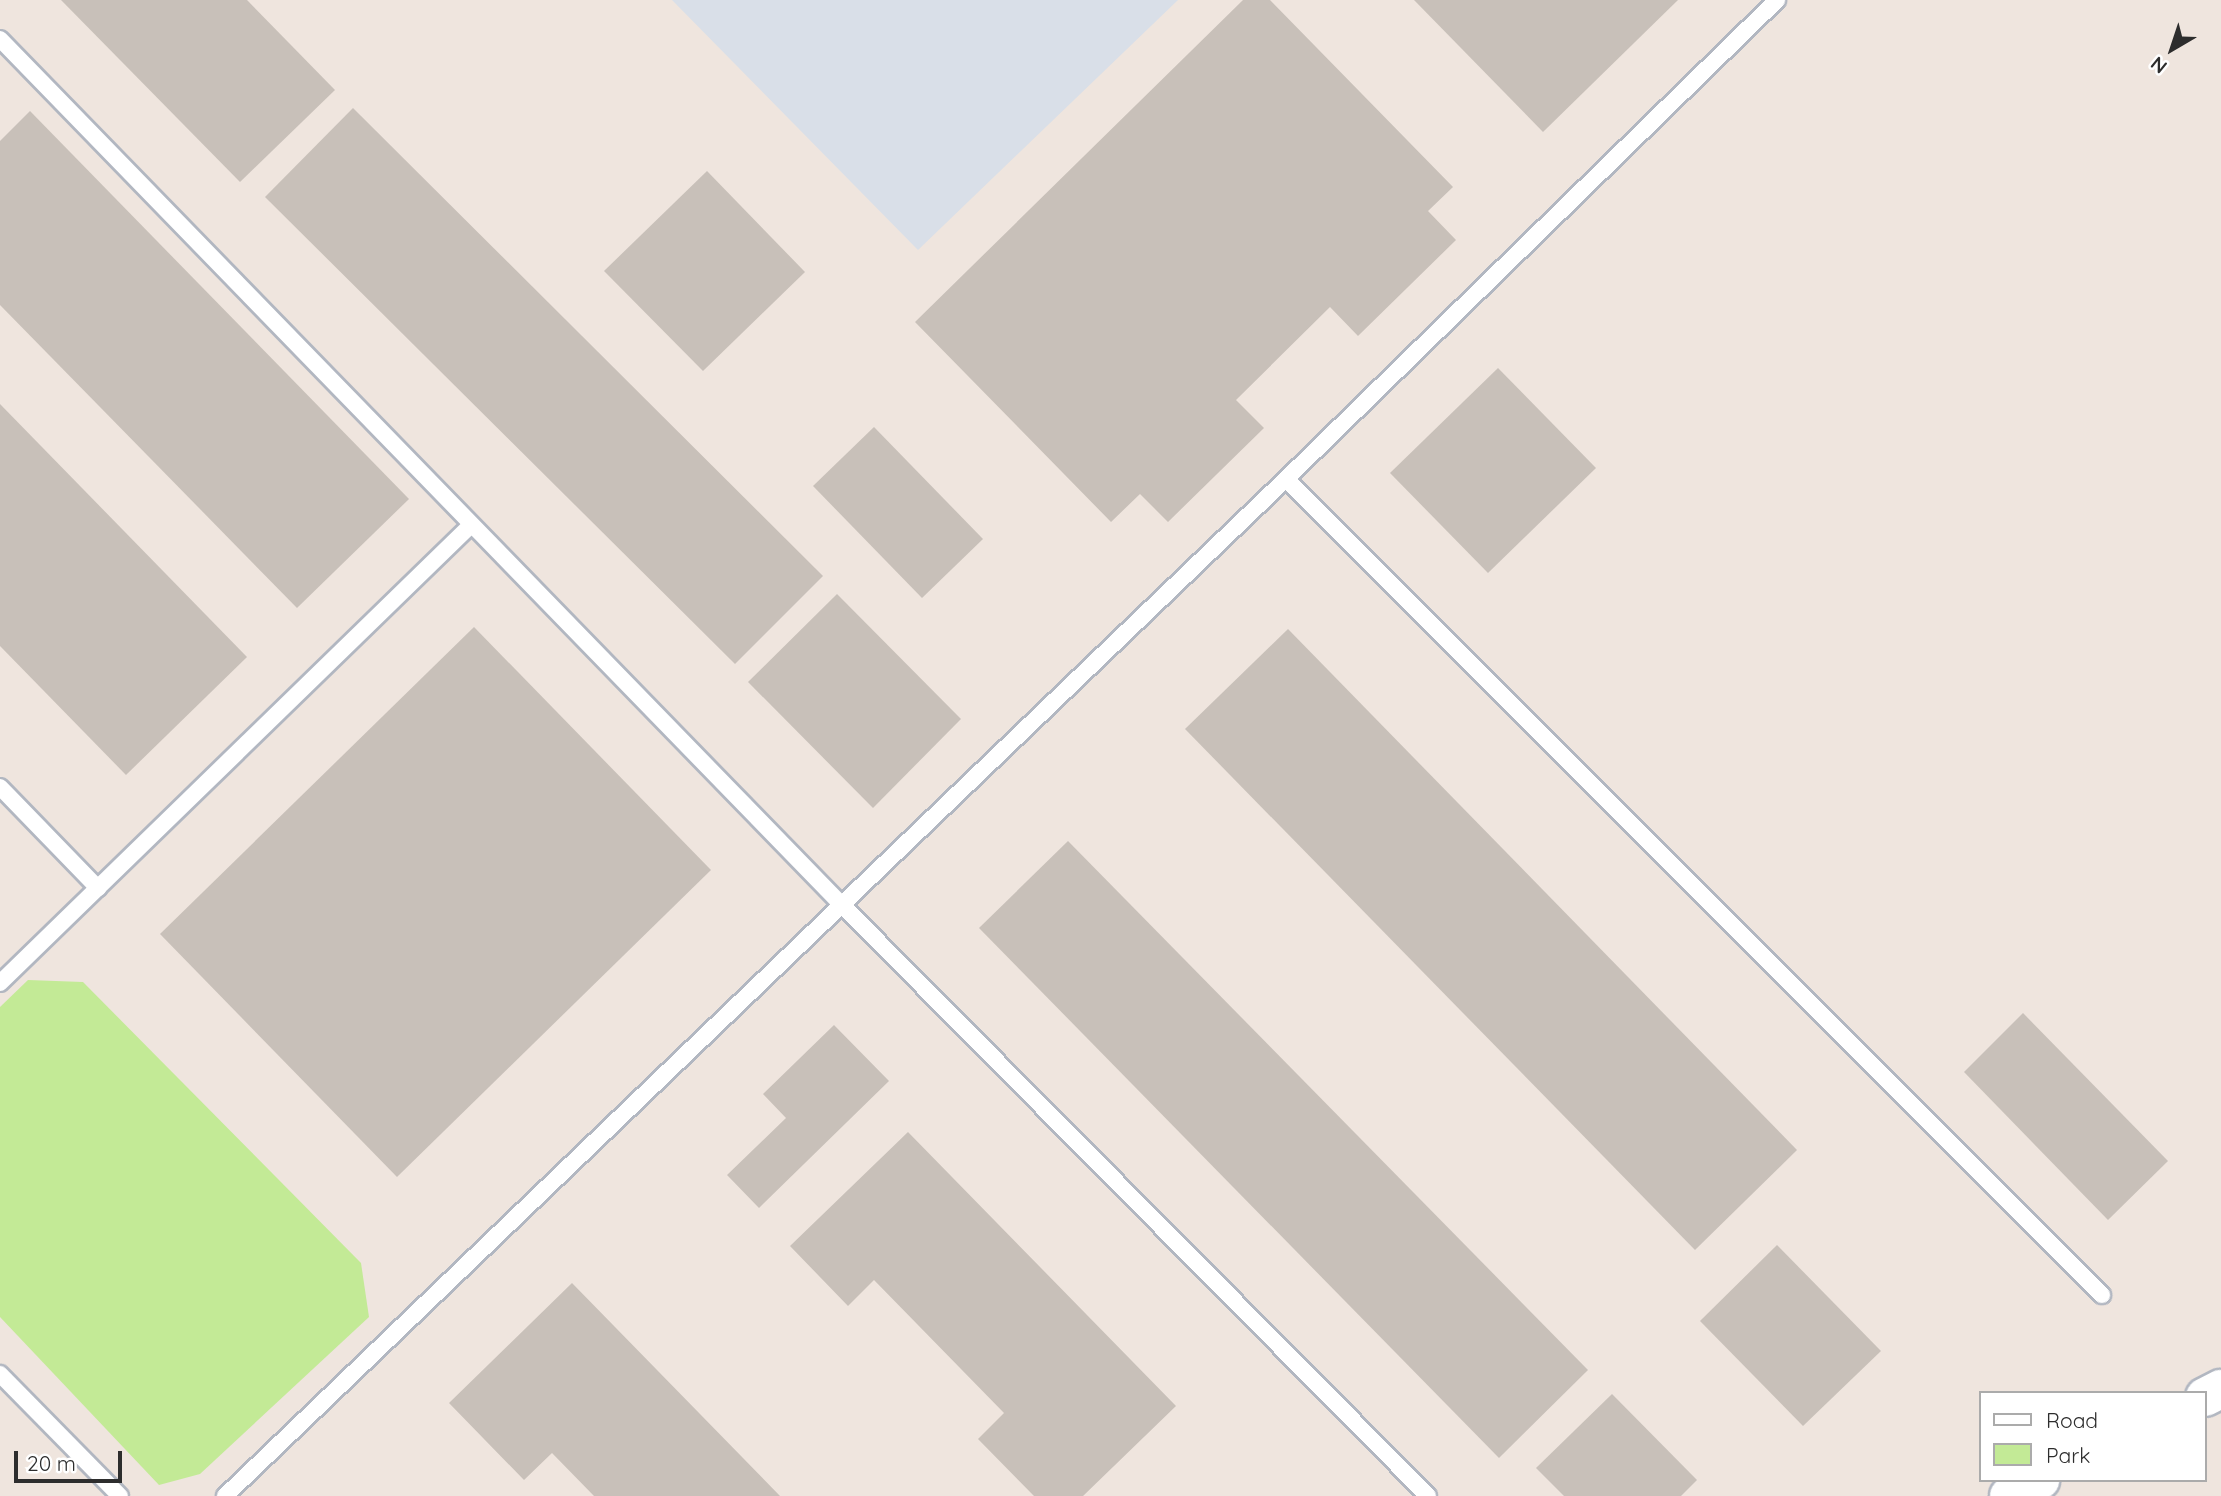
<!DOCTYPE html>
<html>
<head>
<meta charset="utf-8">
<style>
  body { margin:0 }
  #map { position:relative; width:2221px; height:1496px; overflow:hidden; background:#efe5de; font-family:Quicksand,sans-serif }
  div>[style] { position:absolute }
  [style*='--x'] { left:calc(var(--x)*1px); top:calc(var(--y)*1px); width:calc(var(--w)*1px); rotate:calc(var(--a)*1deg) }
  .airport>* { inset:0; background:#d9dfe8 }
  .green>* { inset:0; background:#c3ea96 }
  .building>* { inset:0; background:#c8c0b9 }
  .roads { filter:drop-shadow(2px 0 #b2b7c1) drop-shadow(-2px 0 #b2b7c1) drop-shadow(0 2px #b2b7c1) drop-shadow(0 -2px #b2b7c1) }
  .lane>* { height:16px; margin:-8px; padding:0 8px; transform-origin:8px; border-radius:8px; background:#fff }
  .secondary>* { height:38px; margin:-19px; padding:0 19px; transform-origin:19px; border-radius:19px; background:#fff }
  span { translate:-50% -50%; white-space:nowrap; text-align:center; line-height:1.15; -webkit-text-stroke:7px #fff; paint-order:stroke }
  .legend { position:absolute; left:1979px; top:1391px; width:228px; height:91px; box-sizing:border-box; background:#fff; border:2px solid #ababab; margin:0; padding:9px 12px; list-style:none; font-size:21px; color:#2d2d2d }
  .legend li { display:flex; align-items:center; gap:14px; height:35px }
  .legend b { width:35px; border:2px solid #ababab }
  .north { position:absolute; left:2137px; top:14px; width:70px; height:70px; -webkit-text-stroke:5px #fff; paint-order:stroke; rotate:219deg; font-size:19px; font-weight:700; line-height:28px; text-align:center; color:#2d2d2d }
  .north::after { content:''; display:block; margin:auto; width:24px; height:32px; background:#2d2d2d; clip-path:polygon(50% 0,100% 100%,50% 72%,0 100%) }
  .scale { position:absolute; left:14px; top:1451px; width:108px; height:32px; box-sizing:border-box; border:4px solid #2d2d2d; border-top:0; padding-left:9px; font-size:21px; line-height:24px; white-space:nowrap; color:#2d2d2d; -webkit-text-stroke:5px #fff; paint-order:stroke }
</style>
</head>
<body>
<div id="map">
  <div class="airport">
    <i style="clip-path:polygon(672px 0,1178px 0,918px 250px)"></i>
  </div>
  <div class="green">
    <i style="clip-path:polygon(28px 980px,83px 982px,361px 1263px,369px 1317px,200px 1474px,159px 1485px,0 1317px,0 1007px)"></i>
  </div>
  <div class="building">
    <i style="clip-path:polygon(61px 0,247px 0,335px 90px,240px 182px)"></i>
    <i style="clip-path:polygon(1243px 0,1270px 0,1453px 187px,1428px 211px,1456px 240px,1358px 336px,1330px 307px,1236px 400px,1264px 428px,1168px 522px,1140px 494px,1111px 522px,915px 322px)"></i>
    <i style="clip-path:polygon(1414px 0,1678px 0,1543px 132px)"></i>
    <i style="clip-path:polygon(353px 108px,823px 576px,735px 664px,265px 197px)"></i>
    <i style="clip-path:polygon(30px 111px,409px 499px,297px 608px,0 305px,0 141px)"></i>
    <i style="clip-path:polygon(707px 171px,805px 272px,703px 371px,604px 271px)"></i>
    <i style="clip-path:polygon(1498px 368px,1596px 468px,1488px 573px,1390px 473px)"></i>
    <i style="clip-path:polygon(0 404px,247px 657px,126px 775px,0 646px)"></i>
    <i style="clip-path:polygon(874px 427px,983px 539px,922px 598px,813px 486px)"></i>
    <i style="clip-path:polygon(837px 594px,961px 719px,873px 808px,748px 682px)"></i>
    <i style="clip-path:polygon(474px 627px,711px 870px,397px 1177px,160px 934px)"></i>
    <i style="clip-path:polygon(1288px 629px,1797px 1150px,1695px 1250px,1185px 729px)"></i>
    <i style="clip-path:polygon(1068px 841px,1588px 1370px,1499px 1458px,979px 928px)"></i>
    <i style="clip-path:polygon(2023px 1013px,2168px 1161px,2108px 1220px,1964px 1072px)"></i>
    <i style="clip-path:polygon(834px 1025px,889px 1081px,759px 1208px,727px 1175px,786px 1118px,763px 1094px)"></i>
    <i style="clip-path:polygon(908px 1132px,1176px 1406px,1083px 1496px,1034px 1496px,978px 1439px,1004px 1413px,874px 1280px,848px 1306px,790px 1246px)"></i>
    <i style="clip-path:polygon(1777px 1245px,1881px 1351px,1803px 1426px,1700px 1321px)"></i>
    <i style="clip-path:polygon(572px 1283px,780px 1496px,594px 1496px,552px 1453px,524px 1480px,449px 1403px)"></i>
    <i style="clip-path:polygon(1612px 1394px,1697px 1480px,1681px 1496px,1564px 1496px,1536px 1468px)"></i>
  </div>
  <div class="roads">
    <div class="lane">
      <i style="--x:0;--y:39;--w:1208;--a:45.81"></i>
      <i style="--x:842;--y:905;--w:832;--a:45.24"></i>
      <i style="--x:1286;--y:479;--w:1154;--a:45"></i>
      <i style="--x:0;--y:787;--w:141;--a:45.9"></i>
      <i style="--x:0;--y:983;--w:657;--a:-44.2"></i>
      <i style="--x:0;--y:1374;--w:171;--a:45.5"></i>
      <i style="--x:225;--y:1496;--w:1470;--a:-43.79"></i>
      <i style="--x:1286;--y:479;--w:686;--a:-44.29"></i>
    </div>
    <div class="secondary">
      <i style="--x:2205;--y:1397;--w:18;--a:-27"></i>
      <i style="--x:2009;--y:1496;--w:35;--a:-27"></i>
    </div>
  </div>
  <ul class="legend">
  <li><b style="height:9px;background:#fff"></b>Road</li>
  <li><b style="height:19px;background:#c3ea96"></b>Park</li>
  </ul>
  <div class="north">N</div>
  <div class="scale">20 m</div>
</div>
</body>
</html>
